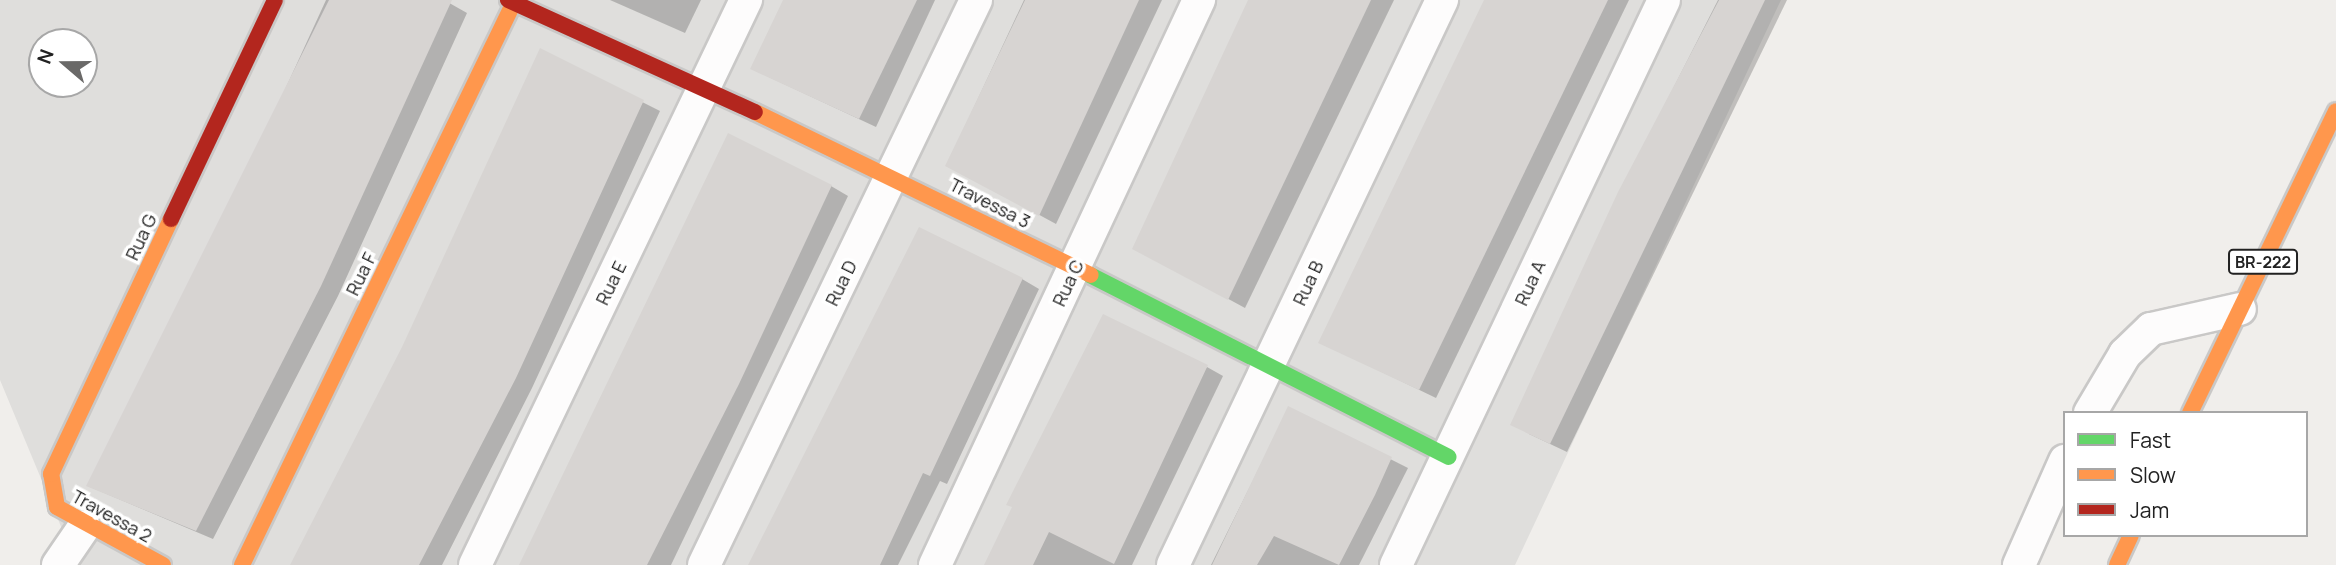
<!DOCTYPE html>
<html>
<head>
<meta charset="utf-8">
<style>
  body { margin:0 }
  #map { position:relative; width:2336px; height:565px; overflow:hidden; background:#f0eeeb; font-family:Manrope,sans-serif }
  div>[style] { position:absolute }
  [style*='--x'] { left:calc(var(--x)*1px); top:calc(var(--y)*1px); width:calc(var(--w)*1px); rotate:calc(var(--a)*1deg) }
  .residential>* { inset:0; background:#dfdedc }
  .shadow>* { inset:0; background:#0003 }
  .building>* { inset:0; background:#d7d4d2 }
  .roads { filter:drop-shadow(2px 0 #c9c8c7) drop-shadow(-2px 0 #c9c8c7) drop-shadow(0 2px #c9c8c7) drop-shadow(0 -2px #c9c8c7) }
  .street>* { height:32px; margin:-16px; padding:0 16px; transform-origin:16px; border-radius:16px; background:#fdfcfc }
  .fast>* { height:16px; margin:-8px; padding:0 8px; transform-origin:8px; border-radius:8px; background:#63d668 }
  .slow>* { height:16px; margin:-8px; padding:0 8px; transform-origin:8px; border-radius:8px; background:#ff974d }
  .jam>* { height:16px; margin:-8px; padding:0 8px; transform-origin:8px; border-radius:8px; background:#b3261e }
  span { translate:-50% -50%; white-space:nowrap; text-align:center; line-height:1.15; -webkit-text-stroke:7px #fff; paint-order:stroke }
  .shield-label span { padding:2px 5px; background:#fff; border:2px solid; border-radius:5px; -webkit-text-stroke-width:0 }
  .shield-label { font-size:16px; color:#222; font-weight:700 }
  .street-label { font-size:18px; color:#222 }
  .legend { position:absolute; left:2063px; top:411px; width:245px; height:126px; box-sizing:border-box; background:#fff; border:2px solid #a7a7a7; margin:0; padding:9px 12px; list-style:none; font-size:21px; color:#222 }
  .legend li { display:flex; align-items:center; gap:14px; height:35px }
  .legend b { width:35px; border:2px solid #a7a7a7 }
  .north { position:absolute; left:28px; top:28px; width:70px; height:70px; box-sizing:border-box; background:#fff; border:2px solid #a7a7a7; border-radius:50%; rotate:290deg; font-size:19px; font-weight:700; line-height:28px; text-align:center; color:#222 }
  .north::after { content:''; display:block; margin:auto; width:24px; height:32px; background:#6a6968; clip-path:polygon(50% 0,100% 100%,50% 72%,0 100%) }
</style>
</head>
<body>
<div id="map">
  <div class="residential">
    <i style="clip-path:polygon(evenodd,0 0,1781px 0,1515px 565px,77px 565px,0 380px,0 0,42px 42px,84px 42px,84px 84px,42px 84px,42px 42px)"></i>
  </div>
  <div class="shadow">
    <i style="clip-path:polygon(326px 0,444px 0,467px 13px,338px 296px,213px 539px,88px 486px,244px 179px)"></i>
    <i style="clip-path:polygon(610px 0,701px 0,685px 33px)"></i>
    <i style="clip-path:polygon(785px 0,935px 0,876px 127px,769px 77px)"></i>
    <i style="clip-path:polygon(1024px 0,1162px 0,1056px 224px,947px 165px)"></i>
    <i style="clip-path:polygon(1252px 0,1394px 0,1245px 308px,1151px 257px)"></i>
    <i style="clip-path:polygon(1485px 0,1629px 0,1436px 398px,1320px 342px)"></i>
    <i style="clip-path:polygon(1718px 0,1787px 0,1567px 452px,1529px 434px,1620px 193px)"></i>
    <i style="clip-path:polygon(541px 51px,660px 111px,532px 388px,442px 565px,292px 565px,404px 348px)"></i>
    <i style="clip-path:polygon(831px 186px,848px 196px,671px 565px,520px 565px)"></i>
    <i style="clip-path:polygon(1022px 279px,1039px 289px,947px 484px,940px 481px,898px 565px,751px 565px)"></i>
    <i style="clip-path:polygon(1207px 367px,1223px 376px,1132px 565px,986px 565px)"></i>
    <i style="clip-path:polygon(1289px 408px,1408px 468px,1359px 565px,1211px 565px)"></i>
  </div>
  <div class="building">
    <i style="clip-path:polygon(329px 0,452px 0,321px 286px,196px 531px,86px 486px)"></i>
    <i style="clip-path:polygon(783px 0,917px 0,859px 119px,750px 69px)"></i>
    <i style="clip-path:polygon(1025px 0,1139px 0,1039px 216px,945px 166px)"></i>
    <i style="clip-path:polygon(1248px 0,1371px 0,1228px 300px,1132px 249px)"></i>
    <i style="clip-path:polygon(1484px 0,1608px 0,1419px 390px,1318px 343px)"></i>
    <i style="clip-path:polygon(1719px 0,1765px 0,1550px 444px,1510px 425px,1618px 192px)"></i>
    <i style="clip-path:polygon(540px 48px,644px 100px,516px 378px,419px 565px,290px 565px,402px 347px)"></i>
    <i style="clip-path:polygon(728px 133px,832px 185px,739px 384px,647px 565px,519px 565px)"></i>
    <i style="clip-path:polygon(919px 227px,1023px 278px,930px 476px,923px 473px,880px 565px,748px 565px)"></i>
    <i style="clip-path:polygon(1103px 314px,1208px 365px,1145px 499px,1114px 564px,1049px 532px,1033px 565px,984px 565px,1012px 507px,1006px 505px)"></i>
    <i style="clip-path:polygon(1288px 406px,1392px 457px,1375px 495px,1339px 565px,1274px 536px,1257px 565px,1212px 565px)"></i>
  </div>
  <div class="roads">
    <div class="street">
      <i style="--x:2090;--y:413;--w:69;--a:-59.3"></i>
      <i style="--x:2125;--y:354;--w:36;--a:-44"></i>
      <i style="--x:2151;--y:329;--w:91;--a:-12.7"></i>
      <i style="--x:58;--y:565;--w:46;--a:-55.6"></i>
      <i style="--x:475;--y:565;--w:627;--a:-64.38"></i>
      <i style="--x:704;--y:565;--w:627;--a:-64.29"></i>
      <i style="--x:935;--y:565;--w:624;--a:-64.96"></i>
      <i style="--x:1173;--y:565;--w:626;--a:-64.54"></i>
      <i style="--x:1396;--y:565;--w:625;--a:-64.62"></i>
      <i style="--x:2019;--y:565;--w:114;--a:-66.1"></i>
    </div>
    <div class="fast">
      <i style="--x:1090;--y:275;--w:402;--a:26.9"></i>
    </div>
    <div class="slow">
      <i style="--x:755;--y:112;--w:373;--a:25.9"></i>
      <i style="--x:2190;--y:413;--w:335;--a:-64.2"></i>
      <i style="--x:163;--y:565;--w:121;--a:-151.3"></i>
      <i style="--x:57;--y:507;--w:34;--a:-100"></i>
      <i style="--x:51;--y:474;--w:282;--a:-64.8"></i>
      <i style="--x:242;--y:565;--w:627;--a:-64.21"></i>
      <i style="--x:2117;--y:565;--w:33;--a:-65"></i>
    </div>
    <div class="jam">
      <i style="--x:508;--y:0;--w:271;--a:24.4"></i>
      <i style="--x:171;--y:219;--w:242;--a:-64.6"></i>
    </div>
  </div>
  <div class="shield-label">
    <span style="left:2263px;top:262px">BR-222</span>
  </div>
  <div class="street-label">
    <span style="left:990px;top:203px;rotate:27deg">Travessa 3</span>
    <span style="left:141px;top:237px;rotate:-65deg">Rua G</span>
    <span style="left:361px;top:274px;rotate:-64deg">Rua F</span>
    <span style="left:611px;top:283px;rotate:-64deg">Rua E</span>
    <span style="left:841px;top:283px;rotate:-64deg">Rua D</span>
    <span style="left:1068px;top:283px;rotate:-65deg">Rua C</span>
    <span style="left:1308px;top:283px;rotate:-65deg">Rua B</span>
    <span style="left:1530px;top:283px;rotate:-65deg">Rua A</span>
    <span style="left:112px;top:516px;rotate:29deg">Travessa 2</span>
  </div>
  <ul class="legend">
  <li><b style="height:9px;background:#63d668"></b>Fast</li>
  <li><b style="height:9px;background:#ff974d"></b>Slow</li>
  <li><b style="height:9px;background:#b3261e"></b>Jam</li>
  </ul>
  <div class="north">N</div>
</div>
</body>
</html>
